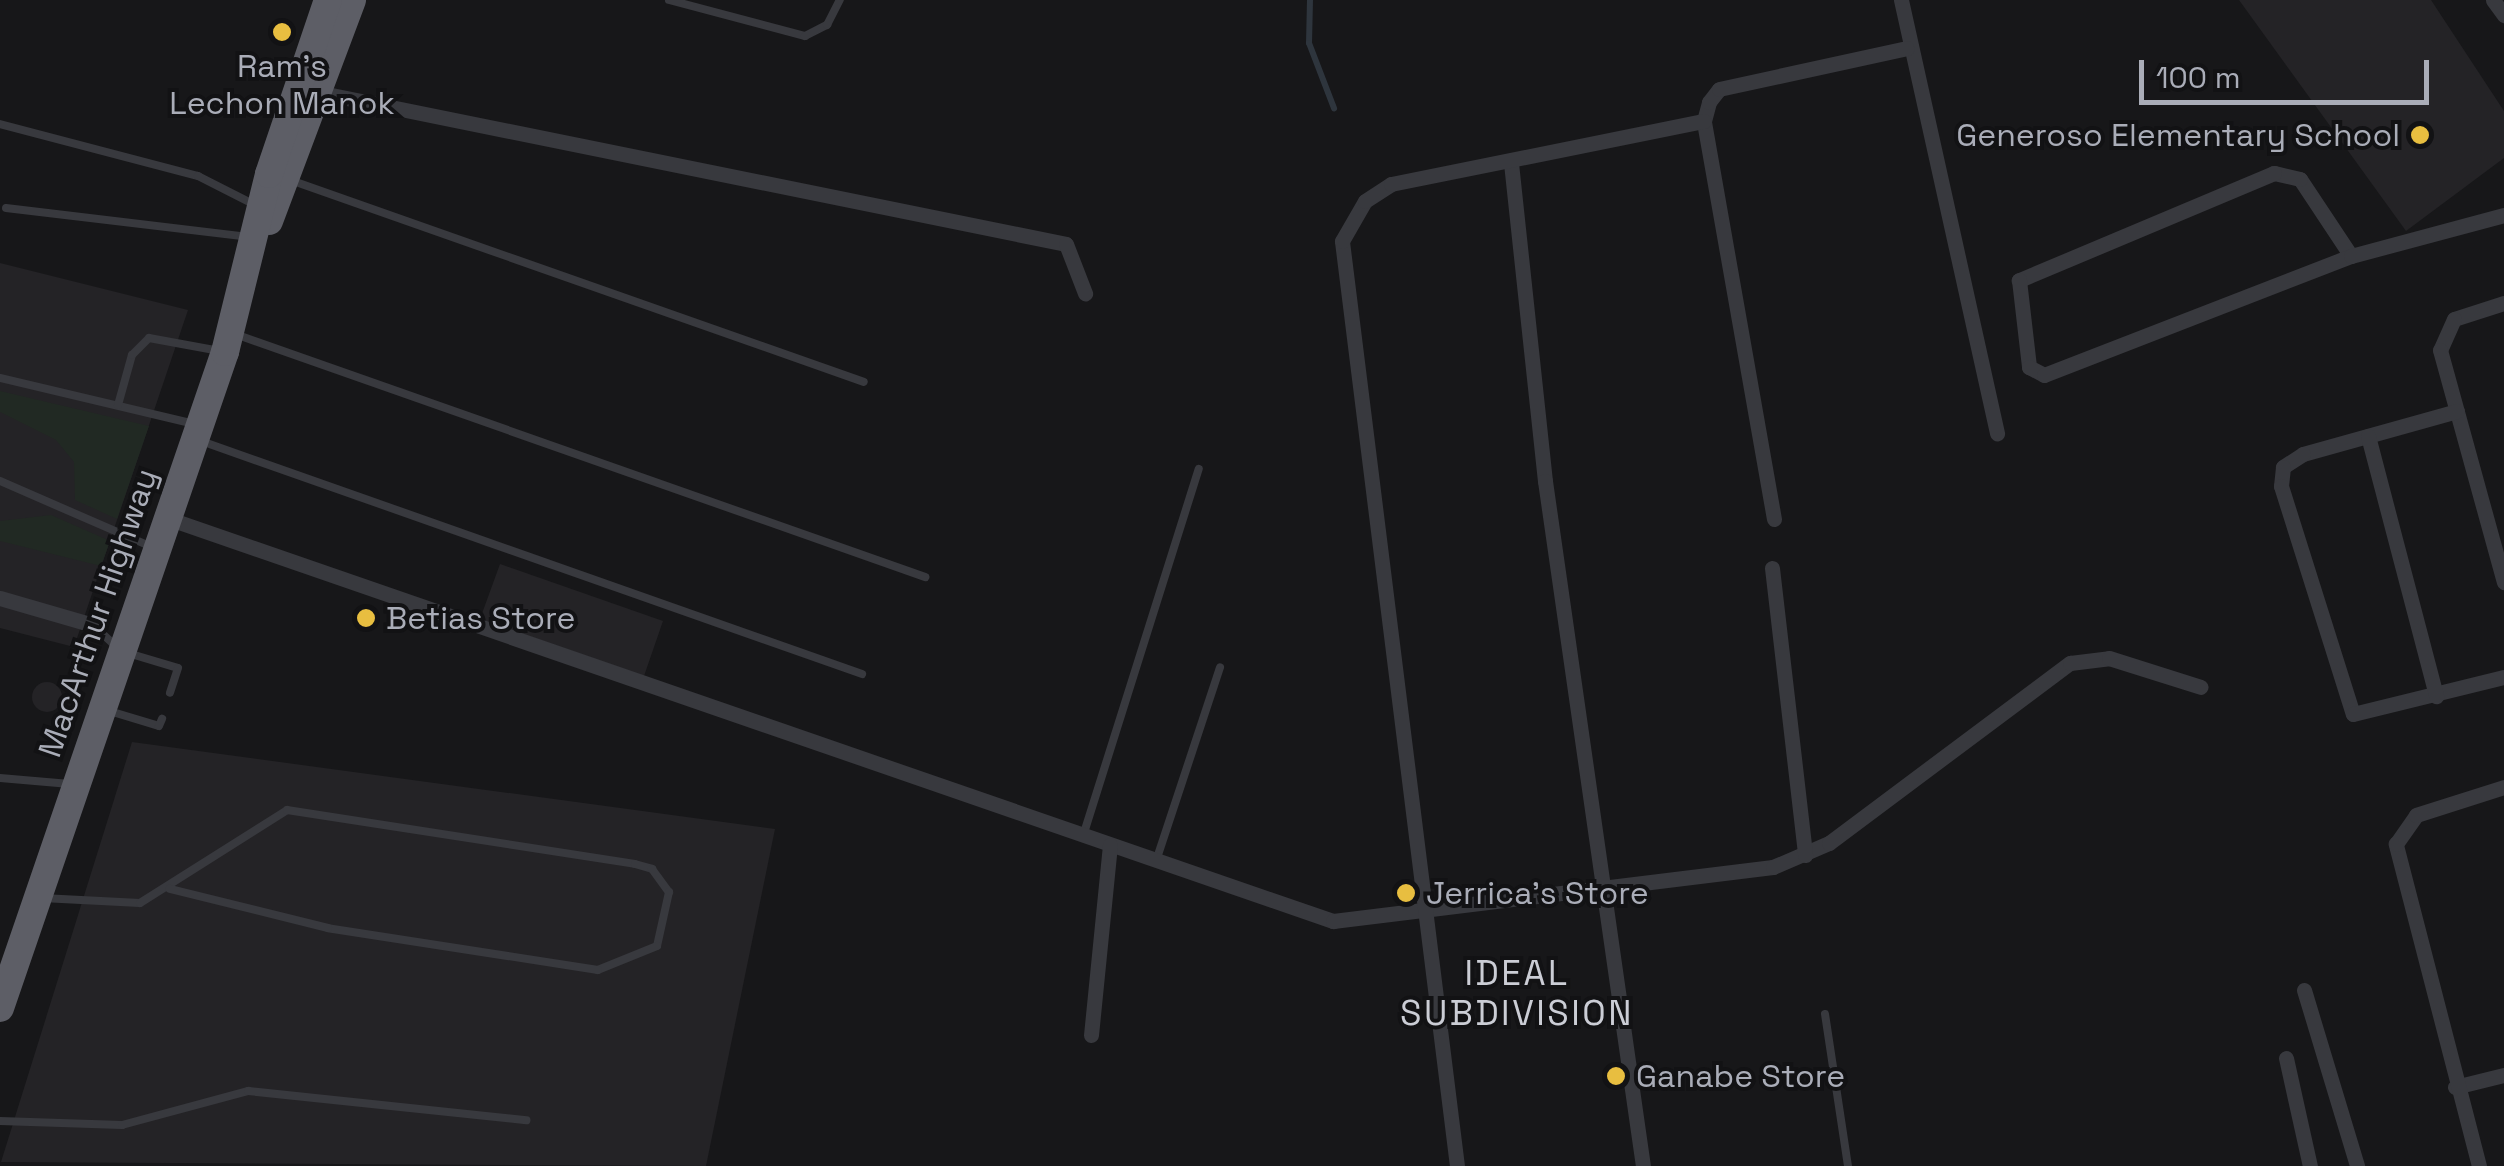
<!DOCTYPE html>
<html>
<head>
<meta charset="utf-8">
<style>
  body { margin:0 }
  #map { position:relative; width:2504px; height:1166px; overflow:hidden; background:#171719; font-family:"Space Grotesk",sans-serif }
  div>[style] { position:absolute }
  [style*='--x'] { left:calc(var(--x)*1px); top:calc(var(--y)*1px); width:calc(var(--w)*1px); rotate:calc(var(--a)*1deg) }
  .built>* { inset:0; background:#242326 }
  .round { border-radius:50% }
  .green>* { inset:0; background:#212923 }
  .stream>* { height:6px; margin:-3px; padding:0 3px; transform-origin:3px; border-radius:3px; background:#2e353d }
  .service>* { height:8px; margin:-4px; padding:0 4px; transform-origin:4px; border-radius:4px; background:#38393e }
  .minor>* { height:15px; margin:-7.5px; padding:0 7.5px; transform-origin:7.5px; border-radius:7.5px; background:#38393e }
  .trunk>* { height:28px; margin:-14px; padding:0 14px; transform-origin:14px; border-radius:14px; background:#5d5e66 }
  .dots>* { width:28px; height:28px; translate:-50% -50%; box-sizing:border-box; border:5px solid #121214; border-radius:50% }
  span { translate:-50% -50%; white-space:nowrap; text-align:center; line-height:1.15; -webkit-text-stroke:8px #121214; paint-order:stroke }
  .poi-label { font-size:32px; color:#aaadb8 }
  .right { translate:-100% -50%; text-align:right }
  .left { translate:0 -50%; text-align:left }
  .street-label { font-size:32px; color:#aaadb8 }
  .neighbourhood-label { font-size:35px; color:#cbcdd5; letter-spacing:2.5px }
  .scale { position:absolute; left:2139px; top:60px; width:290px; height:45px; box-sizing:border-box; border:5px solid #aaadb8; border-top:0; padding-left:12px; font-size:30px; line-height:35px; white-space:nowrap; color:#aaadb8; -webkit-text-stroke:8px #121214; paint-order:stroke }
</style>
</head>
<body>
<div id="map">
  <div class="built">
    <i style="clip-path:polygon(2239px 0,2431px 0,2504px 111px,2504px 158px,2406px 231px)"></i>
    <i style="clip-path:polygon(0 263px,188px 310px,74px 647px,0 628px)"></i>
    <i style="clip-path:polygon(500px 564px,663px 621px,644px 676px,480px 619px)"></i>
    <i class="round" style="left:32px;top:682px;width:30px;height:30px"></i>
    <i style="clip-path:polygon(132px 742px,775px 829px,706px 1166px,1px 1162px)"></i>
  </div>
  <div class="green">
    <i style="clip-path:polygon(0 391px,149px 426px,117px 519px,75px 500px,74px 462px,56px 440px,0 412px)"></i>
    <i style="clip-path:polygon(51px 515px,110px 541px,101px 566px,0 541px,0 521px)"></i>
  </div>
  <div class="stream">
    <i style="--x:1310;--y:0;--w:43;--a:91.3"></i>
    <i style="--x:1309;--y:43;--w:70;--a:69"></i>
  </div>
  <div class="service">
    <i style="--x:669;--y:0;--w:141;--a:14.8"></i>
    <i style="--x:805;--y:36;--w:25;--a:-27"></i>
    <i style="--x:827;--y:25;--w:28;--a:-63"></i>
    <i style="--x:0;--y:124;--w:205;--a:14.7"></i>
    <i style="--x:198;--y:176;--w:64;--a:27"></i>
    <i style="--x:293;--y:181;--w:605;--a:19.39"></i>
    <i style="--x:6;--y:208;--w:244;--a:6.8"></i>
    <i style="--x:235;--y:334;--w:732;--a:19.4"></i>
    <i style="--x:0;--y:378;--w:200;--a:13.3"></i>
    <i style="--x:118;--y:405;--w:52;--a:-74.4"></i>
    <i style="--x:132;--y:355;--w:24;--a:-45"></i>
    <i style="--x:149;--y:338;--w:72;--a:10.4"></i>
    <i style="--x:201;--y:441;--w:701;--a:19.42"></i>
    <i style="--x:0;--y:481;--w:166;--a:23.5"></i>
    <i style="--x:93;--y:625;--w:38;--a:43"></i>
    <i style="--x:121;--y:651;--w:59;--a:16.6"></i>
    <i style="--x:178;--y:668;--w:26;--a:108"></i>
    <i style="--x:106;--y:710;--w:55;--a:16.8"></i>
    <i style="--x:159;--y:726;--w:8;--a:-67"></i>
    <i style="--x:0;--y:778;--w:70;--a:4.9"></i>
    <i style="--x:1083;--y:836;--w:385;--a:-72.5"></i>
    <i style="--x:1156;--y:861;--w:204;--a:-71.7"></i>
    <i style="--x:42;--y:898;--w:98;--a:2.9"></i>
    <i style="--x:140;--y:903;--w:174;--a:-32.3"></i>
    <i style="--x:287;--y:810;--w:352;--a:8.8"></i>
    <i style="--x:635;--y:864;--w:18;--a:16"></i>
    <i style="--x:652;--y:869;--w:29;--a:54"></i>
    <i style="--x:669;--y:892;--w:55;--a:102.5"></i>
    <i style="--x:657;--y:946;--w:64;--a:157.9"></i>
    <i style="--x:598;--y:970;--w:273;--a:-171.2"></i>
    <i style="--x:328;--y:928;--w:163;--a:-166.1"></i>
    <i style="--x:1825;--y:1014;--w:154;--a:81.4"></i>
    <i style="--x:0;--y:1121;--w:122;--a:1.9"></i>
    <i style="--x:122;--y:1125;--w:131;--a:-15.1"></i>
    <i style="--x:248;--y:1091;--w:280;--a:6"></i>
  </div>
  <div class="minor">
    <i style="--x:1901;--y:0;--w:444;--a:77.5"></i>
    <i style="--x:2493;--y:0;--w:19;--a:54"></i>
    <i style="--x:312;--y:91;--w:769;--a:11.47"></i>
    <i style="--x:1066;--y:244;--w:53;--a:68.8"></i>
    <i style="--x:1511;--y:163;--w:320;--a:83.9"></i>
    <i style="--x:1545;--y:481;--w:692;--a:81.86"></i>
    <i style="--x:2351;--y:256;--w:92;--a:-123.5"></i>
    <i style="--x:2300;--y:179;--w:27;--a:-167"></i>
    <i style="--x:2274;--y:173;--w:277;--a:157.2"></i>
    <i style="--x:2019;--y:280;--w:88;--a:83.4"></i>
    <i style="--x:2029;--y:367;--w:17;--a:28"></i>
    <i style="--x:2044;--y:375;--w:329;--a:-21.2"></i>
    <i style="--x:2351;--y:256;--w:158;--a:-15"></i>
    <i style="--x:2504;--y:303;--w:52;--a:162.3"></i>
    <i style="--x:2454;--y:319;--w:34;--a:114"></i>
    <i style="--x:2440;--y:350;--w:241;--a:74.6"></i>
    <i style="--x:2457;--y:411;--w:160;--a:164.4"></i>
    <i style="--x:2303;--y:454;--w:24;--a:147"></i>
    <i style="--x:2283;--y:467;--w:19;--a:96"></i>
    <i style="--x:2281;--y:486;--w:239;--a:72.5"></i>
    <i style="--x:2353;--y:714;--w:155;--a:-13.8"></i>
    <i style="--x:2368;--y:436;--w:269;--a:75.3"></i>
    <i style="--x:167;--y:518;--w:1234;--a:19.07"></i>
    <i style="--x:1333;--y:921;--w:443;--a:-7"></i>
    <i style="--x:1773;--y:867;--w:61;--a:-23.2"></i>
    <i style="--x:1829;--y:843;--w:301;--a:-36.8"></i>
    <i style="--x:2070;--y:663;--w:39;--a:-7"></i>
    <i style="--x:2109;--y:658;--w:96;--a:17.5"></i>
    <i style="--x:1774;--y:519;--w:404;--a:-100"></i>
    <i style="--x:1704;--y:121;--w:20;--a:-75"></i>
    <i style="--x:1709;--y:102;--w:16;--a:-52"></i>
    <i style="--x:1719;--y:89;--w:192;--a:-12.3"></i>
    <i style="--x:1772;--y:568;--w:289;--a:83.4"></i>
    <i style="--x:0;--y:598;--w:97;--a:16.2"></i>
    <i style="--x:2304;--y:990;--w:184;--a:73.2"></i>
    <i style="--x:1091;--y:1035;--w:191;--a:-84.3"></i>
    <i style="--x:2286;--y:1058;--w:111;--a:77.5"></i>
    <i style="--x:2455;--y:1087;--w:50;--a:-13.8"></i>
    <i style="--x:1457;--y:1166;--w:932;--a:-97.09"></i>
    <i style="--x:1342;--y:241;--w:46;--a:-60.1"></i>
    <i style="--x:1365;--y:201;--w:31;--a:-33"></i>
    <i style="--x:1391;--y:184;--w:319;--a:-11.4"></i>
    <i style="--x:2479;--y:1166;--w:333;--a:-104.5"></i>
    <i style="--x:2396;--y:844;--w:35;--a:-55"></i>
    <i style="--x:2416;--y:815;--w:92;--a:-17.7"></i>
  </div>
  <div class="trunk">
    <i style="--x:269;--y:221;--w:236;--a:-69.4"></i>
    <i style="--x:0;--y:1008;--w:694;--a:-71.07"></i>
    <i style="--x:225;--y:352;--w:183;--a:-76.1"></i>
    <i style="--x:269;--y:174;--w:184;--a:-71.3"></i>
  </div>
  <div class="dots">
    <i style="left:282px;top:32px;background:#e8be40"></i>
    <i style="left:2420px;top:135px;background:#e8be40"></i>
    <i style="left:366px;top:618px;background:#e8be40"></i>
    <i style="left:1406px;top:893px;background:#e8be40"></i>
    <i style="left:1616px;top:1076px;background:#e8be40"></i>
  </div>
  <div class="poi-label">
    <span style="left:282px;top:85px">Ram's<br>Lechon Manok</span>
    <span class="right" style="left:2400px;top:135px">Generoso Elementary School</span>
    <span class="left" style="left:386px;top:618px">Betias Store</span>
    <span class="left" style="left:1426px;top:893px">Jerrica's Store</span>
    <span class="left" style="left:1636px;top:1076px">Ganabe Store</span>
  </div>
  <div class="street-label">
    <span style="left:98px;top:613px;rotate:-71deg">MacArthur Highway</span>
  </div>
  <div class="neighbourhood-label">
    <span style="left:1517px;top:993px">IDEAL<br>SUBDIVISION</span>
  </div>
  <div class="scale">100 m</div>
</div>
</body>
</html>
